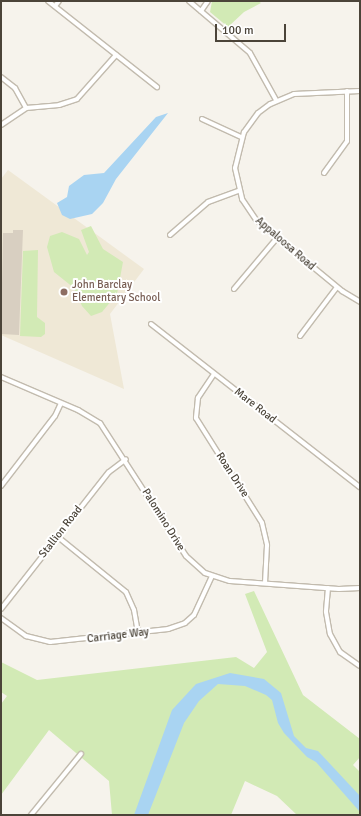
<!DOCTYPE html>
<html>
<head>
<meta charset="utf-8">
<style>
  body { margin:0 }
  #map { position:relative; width:361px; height:816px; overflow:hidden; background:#f6f3ec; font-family:Signika,sans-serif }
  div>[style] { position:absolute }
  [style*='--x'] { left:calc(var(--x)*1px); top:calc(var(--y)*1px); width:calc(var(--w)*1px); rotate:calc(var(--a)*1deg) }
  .education>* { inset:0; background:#efe8d6 }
  .green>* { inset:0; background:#d2eab5 }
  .water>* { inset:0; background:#a9d4f2 }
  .building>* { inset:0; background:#d8cfc1 }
  .roads { filter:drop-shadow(1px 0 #c2bbae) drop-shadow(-1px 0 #c2bbae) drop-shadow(0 1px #c2bbae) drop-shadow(0 -1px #c2bbae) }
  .street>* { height:4px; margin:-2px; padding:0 2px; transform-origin:2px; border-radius:2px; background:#fff }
  .dots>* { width:11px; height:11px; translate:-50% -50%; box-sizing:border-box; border:2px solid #fff; border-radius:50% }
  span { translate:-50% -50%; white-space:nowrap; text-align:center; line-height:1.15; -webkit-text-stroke:4px #fff; paint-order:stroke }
  .street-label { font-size:11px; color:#4b4439 }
  .education-label { font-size:11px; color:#785e54 }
  .left { translate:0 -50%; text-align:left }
  .frame { position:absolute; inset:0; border:2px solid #4b4439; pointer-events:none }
  .scale { position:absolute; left:215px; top:24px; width:71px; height:18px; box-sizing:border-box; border:2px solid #4b4439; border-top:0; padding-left:5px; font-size:12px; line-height:14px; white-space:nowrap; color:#4b4439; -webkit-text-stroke:3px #fff; paint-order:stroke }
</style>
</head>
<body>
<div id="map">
  <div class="education">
    <i style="clip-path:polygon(8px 170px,144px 269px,110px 314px,124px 389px,1px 335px,1px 179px)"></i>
  </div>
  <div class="green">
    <i style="clip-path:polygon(212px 1px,258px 1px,261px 3px,244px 12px,228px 27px,210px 12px)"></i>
    <i style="clip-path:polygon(91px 226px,103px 249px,123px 262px,117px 294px,102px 312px,91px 316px,82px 306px,74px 288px,54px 272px,47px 247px,50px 236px,62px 232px,79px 239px,87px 255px,89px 252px,81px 230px)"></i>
    <i style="clip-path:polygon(38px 250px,37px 317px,45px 323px,45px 334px,41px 337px,20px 336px,23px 251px)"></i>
    <i style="clip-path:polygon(254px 591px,303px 695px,360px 739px,360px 757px,353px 765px,360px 772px,360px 815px,297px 815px,277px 796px,245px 781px,231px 815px,112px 815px,109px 781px,49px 730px,1px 795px,1px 704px,7px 696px,1px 692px,1px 662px,37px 680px,236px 657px,254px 668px,267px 652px,245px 594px)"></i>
  </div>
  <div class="water">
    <i style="clip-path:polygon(168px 113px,116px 179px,103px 203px,92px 214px,70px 219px,62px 215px,57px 203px,67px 197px,69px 186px,84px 175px,104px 173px,156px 117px)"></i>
    <i style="clip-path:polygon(230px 673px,264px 679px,281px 693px,294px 736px,306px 748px,318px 751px,360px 796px,360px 812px,316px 762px,307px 757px,284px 733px,278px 723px,272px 700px,266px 695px,245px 686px,218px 684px,199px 701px,184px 723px,148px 815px,134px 815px,172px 710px,196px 684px)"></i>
  </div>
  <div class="building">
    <i style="clip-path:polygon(13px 230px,23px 230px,19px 335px,1px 334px,3px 233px,13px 233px)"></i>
  </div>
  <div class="roads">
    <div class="street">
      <i style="--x:48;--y:1;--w:139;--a:38.3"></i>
      <i style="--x:189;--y:1;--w:80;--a:40.4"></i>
      <i style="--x:250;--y:53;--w:54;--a:61"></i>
      <i style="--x:55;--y:6;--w:6;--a:-51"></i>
      <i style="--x:201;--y:11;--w:12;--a:-55"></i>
      <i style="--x:1;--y:77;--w:18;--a:38"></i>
      <i style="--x:15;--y:88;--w:23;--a:61"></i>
      <i style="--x:360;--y:91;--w:66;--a:177.4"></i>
      <i style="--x:294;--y:94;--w:26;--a:157"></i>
      <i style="--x:270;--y:104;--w:15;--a:143"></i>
      <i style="--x:258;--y:113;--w:24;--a:126"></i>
      <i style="--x:244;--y:132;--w:37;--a:104"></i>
      <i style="--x:235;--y:168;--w:32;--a:77"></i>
      <i style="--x:242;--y:199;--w:25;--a:56"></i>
      <i style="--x:256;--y:220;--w:112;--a:39.5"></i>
      <i style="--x:342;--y:291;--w:21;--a:31"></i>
      <i style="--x:202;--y:119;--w:43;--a:24.8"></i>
      <i style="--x:1;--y:125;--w:30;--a:-34"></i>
      <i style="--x:26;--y:108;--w:33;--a:-5"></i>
      <i style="--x:59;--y:105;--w:19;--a:-18"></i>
      <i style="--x:77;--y:99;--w:59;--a:-48.4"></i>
      <i style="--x:324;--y:173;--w:39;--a:-54"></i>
      <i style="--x:347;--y:141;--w:50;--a:-90"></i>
      <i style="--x:170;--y:235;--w:50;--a:-41"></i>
      <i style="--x:208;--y:202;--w:33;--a:-20"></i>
      <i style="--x:234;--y:289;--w:67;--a:-49.9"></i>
      <i style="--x:151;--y:324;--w:265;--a:38"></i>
      <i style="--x:300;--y:336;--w:61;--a:-52.9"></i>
      <i style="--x:214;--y:374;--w:29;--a:124"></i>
      <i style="--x:198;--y:398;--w:20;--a:96"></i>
      <i style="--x:196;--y:418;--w:124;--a:57.8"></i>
      <i style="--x:262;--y:523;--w:23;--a:77"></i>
      <i style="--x:267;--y:545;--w:38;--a:93"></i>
      <i style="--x:1;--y:377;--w:84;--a:23.2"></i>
      <i style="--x:78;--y:410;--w:26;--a:31"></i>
      <i style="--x:100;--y:423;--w:158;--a:57.1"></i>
      <i style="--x:186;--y:556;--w:25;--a:42"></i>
      <i style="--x:205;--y:573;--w:26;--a:18"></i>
      <i style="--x:230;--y:581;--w:109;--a:4.2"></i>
      <i style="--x:339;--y:589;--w:21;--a:-3"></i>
      <i style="--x:1;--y:486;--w:88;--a:-52.4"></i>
      <i style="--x:55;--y:416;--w:14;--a:-65"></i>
      <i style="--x:58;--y:537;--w:87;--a:39"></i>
      <i style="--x:126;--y:592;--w:20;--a:66"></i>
      <i style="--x:134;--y:610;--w:23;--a:80"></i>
      <i style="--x:328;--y:588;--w:24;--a:95"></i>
      <i style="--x:326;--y:612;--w:22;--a:80"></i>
      <i style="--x:330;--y:634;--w:21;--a:61"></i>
      <i style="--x:340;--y:652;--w:24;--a:35"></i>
      <i style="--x:1;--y:609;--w:174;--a:-51.8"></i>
      <i style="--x:109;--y:472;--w:21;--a:-37"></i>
      <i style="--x:1;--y:618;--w:31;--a:36"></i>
      <i style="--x:26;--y:636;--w:25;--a:14"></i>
      <i style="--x:50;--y:642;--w:119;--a:-6.3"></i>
      <i style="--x:168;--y:629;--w:18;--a:-19"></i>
      <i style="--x:185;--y:623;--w:12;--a:-42"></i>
      <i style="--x:194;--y:615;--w:43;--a:-65.2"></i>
      <i style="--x:31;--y:815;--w:79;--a:-50.7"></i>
    </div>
  </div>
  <div class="dots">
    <i style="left:64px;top:292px;background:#8d6e63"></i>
  </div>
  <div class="street-label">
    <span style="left:285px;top:244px;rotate:41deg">Appaloosa Road</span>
    <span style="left:255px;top:406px;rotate:38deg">Mare Road</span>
    <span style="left:232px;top:475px;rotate:57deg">Roan Drive</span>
    <span style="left:163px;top:520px;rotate:58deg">Palomino Drive</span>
    <span style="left:61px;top:532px;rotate:-52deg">Stallion Road</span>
    <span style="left:118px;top:636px;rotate:-7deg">Carriage Way</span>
  </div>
  <div class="education-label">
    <span class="left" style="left:72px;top:292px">John Barclay<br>Elementary School</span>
  </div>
  <div class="frame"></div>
  <div class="scale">100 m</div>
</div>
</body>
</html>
